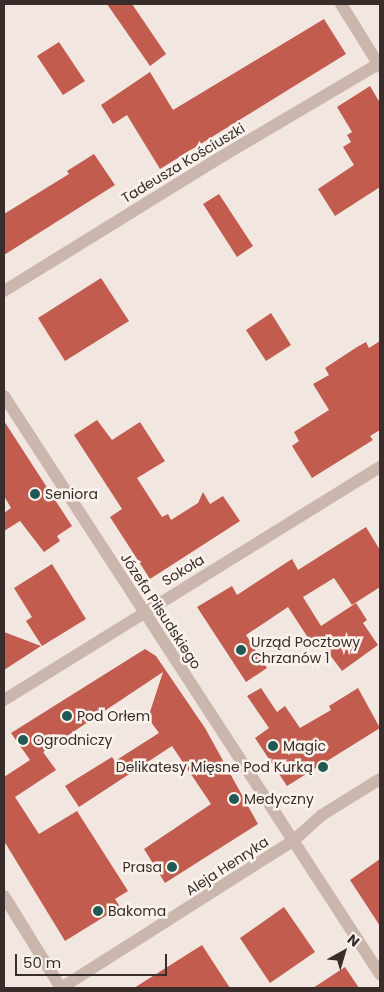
<!DOCTYPE html>
<html>
<head>
<meta charset="utf-8">
<style>
  body { margin:0 }
  #map { position:relative; width:384px; height:992px; overflow:hidden; background:#f2e7e0; font-family:Poppins,sans-serif }
  div>[style] { position:absolute }
  [style*='--x'] { left:calc(var(--x)*1px); top:calc(var(--y)*1px); width:calc(var(--w)*1px); rotate:calc(var(--a)*1deg) }
  .building>* { inset:0; background:#c15c4f }
  .street>* { height:12px; margin:-6px; padding:0 6px; transform-origin:6px; border-radius:6px; background:#cab6ac }
  .dots>* { width:14px; height:14px; translate:-50% -50%; box-sizing:border-box; border:2px solid #faf2ec; border-radius:50% }
  span { translate:-50% -50%; white-space:nowrap; text-align:center; line-height:1.15; -webkit-text-stroke:5px #faf2ec; paint-order:stroke }
  .street-label { font-size:14px; color:#382d2a }
  .poi-label { font-size:14px; color:#382d2a }
  .left { translate:0 -50%; text-align:left }
  .right { translate:-100% -50%; text-align:right }
  .frame { position:absolute; inset:0; border:5px solid #382d2a; pointer-events:none }
  .north { position:absolute; left:319px; top:927px; width:50px; height:50px; -webkit-text-stroke:4px #faf2ec; paint-order:stroke; rotate:39deg; font-size:14px; font-weight:700; line-height:20px; text-align:center; color:#382d2a }
  .north::after { content:''; display:block; margin:auto; width:18px; height:22px; background:#382d2a; clip-path:polygon(50% 0,100% 100%,50% 72%,0 100%) }
  .scale { position:absolute; left:15px; top:954px; width:152px; height:22px; box-sizing:border-box; border:2px solid #382d2a; border-top:0; padding-left:6px; font-size:15px; line-height:18px; white-space:nowrap; color:#382d2a; -webkit-text-stroke:4px #faf2ec; paint-order:stroke }
</style>
</head>
<body>
<div id="map">
  <div class="building">
    <i style="clip-path:polygon(107px 4px,132px 4px,166px 54px,150px 66px)"></i>
    <i style="clip-path:polygon(324px 19px,346px 54px,160px 169px,127px 115px,113px 124px,101px 105px,150px 72px,173px 110px)"></i>
    <i style="clip-path:polygon(59px 42px,85px 81px,63px 95px,37px 56px)"></i>
    <i style="clip-path:polygon(370px 86px,380px 103px,380px 187px,335px 216px,318px 189px,354px 165px,343px 147px,351px 142px,347px 135px,352px 132px,337px 107px)"></i>
    <i style="clip-path:polygon(94px 154px,115px 185px,4px 255px,4px 214px,69px 174px,67px 171px)"></i>
    <i style="clip-path:polygon(219px 194px,253px 246px,237px 257px,203px 204px)"></i>
    <i style="clip-path:polygon(101px 278px,129px 321px,65px 361px,38px 318px)"></i>
    <i style="clip-path:polygon(271px 313px,291px 345px,266px 361px,246px 330px)"></i>
    <i style="clip-path:polygon(380px 341px,380px 430px,370px 436px,373px 440px,312px 478px,292px 446px,299px 441px,294px 432px,329px 410px,313px 384px,329px 375px,325px 368px,357px 347px,366px 342px,369px 348px)"></i>
    <i style="clip-path:polygon(97px 420px,112px 440px,140px 422px,165px 461px,137px 478px,162px 517px,168px 514px,171px 520px,198px 503px,203px 492px,210px 504px,223px 496px,240px 521px,150px 579px,110px 517px,122px 509px,74px 435px)"></i>
    <i style="clip-path:polygon(4px 421px,72px 526px,57px 536px,60px 541px,44px 552px,20px 521px,4px 531px,4px 513px,11px 508px,4px 496px)"></i>
    <i style="clip-path:polygon(366px 527px,380px 550px,380px 587px,352px 605px,334px 578px,303px 597px,321px 626px,356px 603px,367px 620px,363px 623px,378px 645px,342px 671px,321px 643px,314px 647px,288px 607px,246px 635px,267px 668px,246px 682px,197px 607px,232px 586px,237px 595px,292px 559px,298px 570px)"></i>
    <i style="clip-path:polygon(52px 564px,86px 619px,42px 646px,26px 621px,32px 617px,14px 588px)"></i>
    <i style="clip-path:polygon(4px 632px,41px 646px,4px 670px)"></i>
    <i style="clip-path:polygon(145px 649px,156px 656px,205px 728px,258px 824px,165px 883px,144px 849px,211px 804px,172px 746px,79px 807px,65px 786px,112px 757px,115px 761px,159px 733px,148px 718px,163px 672px,43px 752px,56px 770px,15px 797px,39px 834px,77px 811px,128px 891px,115px 899px,120px 907px,65px 941px,4px 841px,4px 777px,30px 760px,11px 733px)"></i>
    <i style="clip-path:polygon(261px 688px,277px 712px,285px 706px,300px 728px,331px 710px,329px 706px,358px 688px,380px 728px,287px 786px,255px 738px,269px 728px,247px 696px)"></i>
    <i style="clip-path:polygon(380px 859px,380px 926px,350px 880px)"></i>
    <i style="clip-path:polygon(284px 907px,315px 952px,270px 983px,240px 938px)"></i>
    <i style="clip-path:polygon(202px 945px,230px 988px,134px 988px)"></i>
    <i style="clip-path:polygon(345px 967px,359px 988px,313px 988px)"></i>
  </div>
  <div class="street">
    <i style="--x:341;--y:4;--w:74;--a:58.2"></i>
    <i style="--x:4;--y:291;--w:249;--a:-31.7"></i>
    <i style="--x:216;--y:160;--w:191;--a:-30.6"></i>
    <i style="--x:4;--y:396;--w:690;--a:56.96"></i>
    <i style="--x:4;--y:700;--w:442;--a:-31.8"></i>
    <i style="--x:4;--y:896;--w:108;--a:58.2"></i>
    <i style="--x:61;--y:988;--w:275;--a:-32.4"></i>
    <i style="--x:293;--y:841;--w:39;--a:-42"></i>
    <i style="--x:322;--y:815;--w:68;--a:-31.8"></i>
  </div>
  <div class="dots">
    <i style="left:35px;top:494px;background:#215955"></i>
    <i style="left:241px;top:650px;background:#215955"></i>
    <i style="left:67px;top:716px;background:#215955"></i>
    <i style="left:23px;top:740px;background:#215955"></i>
    <i style="left:273px;top:746px;background:#215955"></i>
    <i style="left:323px;top:767px;background:#215955"></i>
    <i style="left:234px;top:799px;background:#215955"></i>
    <i style="left:172px;top:867px;background:#215955"></i>
    <i style="left:98px;top:911px;background:#215955"></i>
  </div>
  <div class="street-label">
    <span style="left:183px;top:163px;rotate:-31deg">Tadeusza Kościuszki</span>
    <span style="left:183px;top:570px;rotate:-31deg">Sokoła</span>
    <span style="left:161px;top:611px;rotate:57deg">Józefa Piłsudskiego</span>
    <span style="left:227px;top:866px;rotate:-33deg">Aleja Henryka</span>
  </div>
  <div class="poi-label">
    <span class="left" style="left:45px;top:494px">Seniora</span>
    <span class="left" style="left:251px;top:650px">Urząd Pocztowy<br>Chrzanów 1</span>
    <span class="left" style="left:77px;top:716px">Pod Orłem</span>
    <span class="left" style="left:33px;top:740px">Ogrodniczy</span>
    <span class="left" style="left:283px;top:746px">Magic</span>
    <span class="right" style="left:313px;top:767px">Delikatesy Mięsne Pod Kurką</span>
    <span class="left" style="left:244px;top:799px">Medyczny</span>
    <span class="right" style="left:162px;top:867px">Prasa</span>
    <span class="left" style="left:108px;top:911px">Bakoma</span>
  </div>
  <div class="frame"></div>
  <div class="north">N</div>
  <div class="scale">50 m</div>
</div>
</body>
</html>
